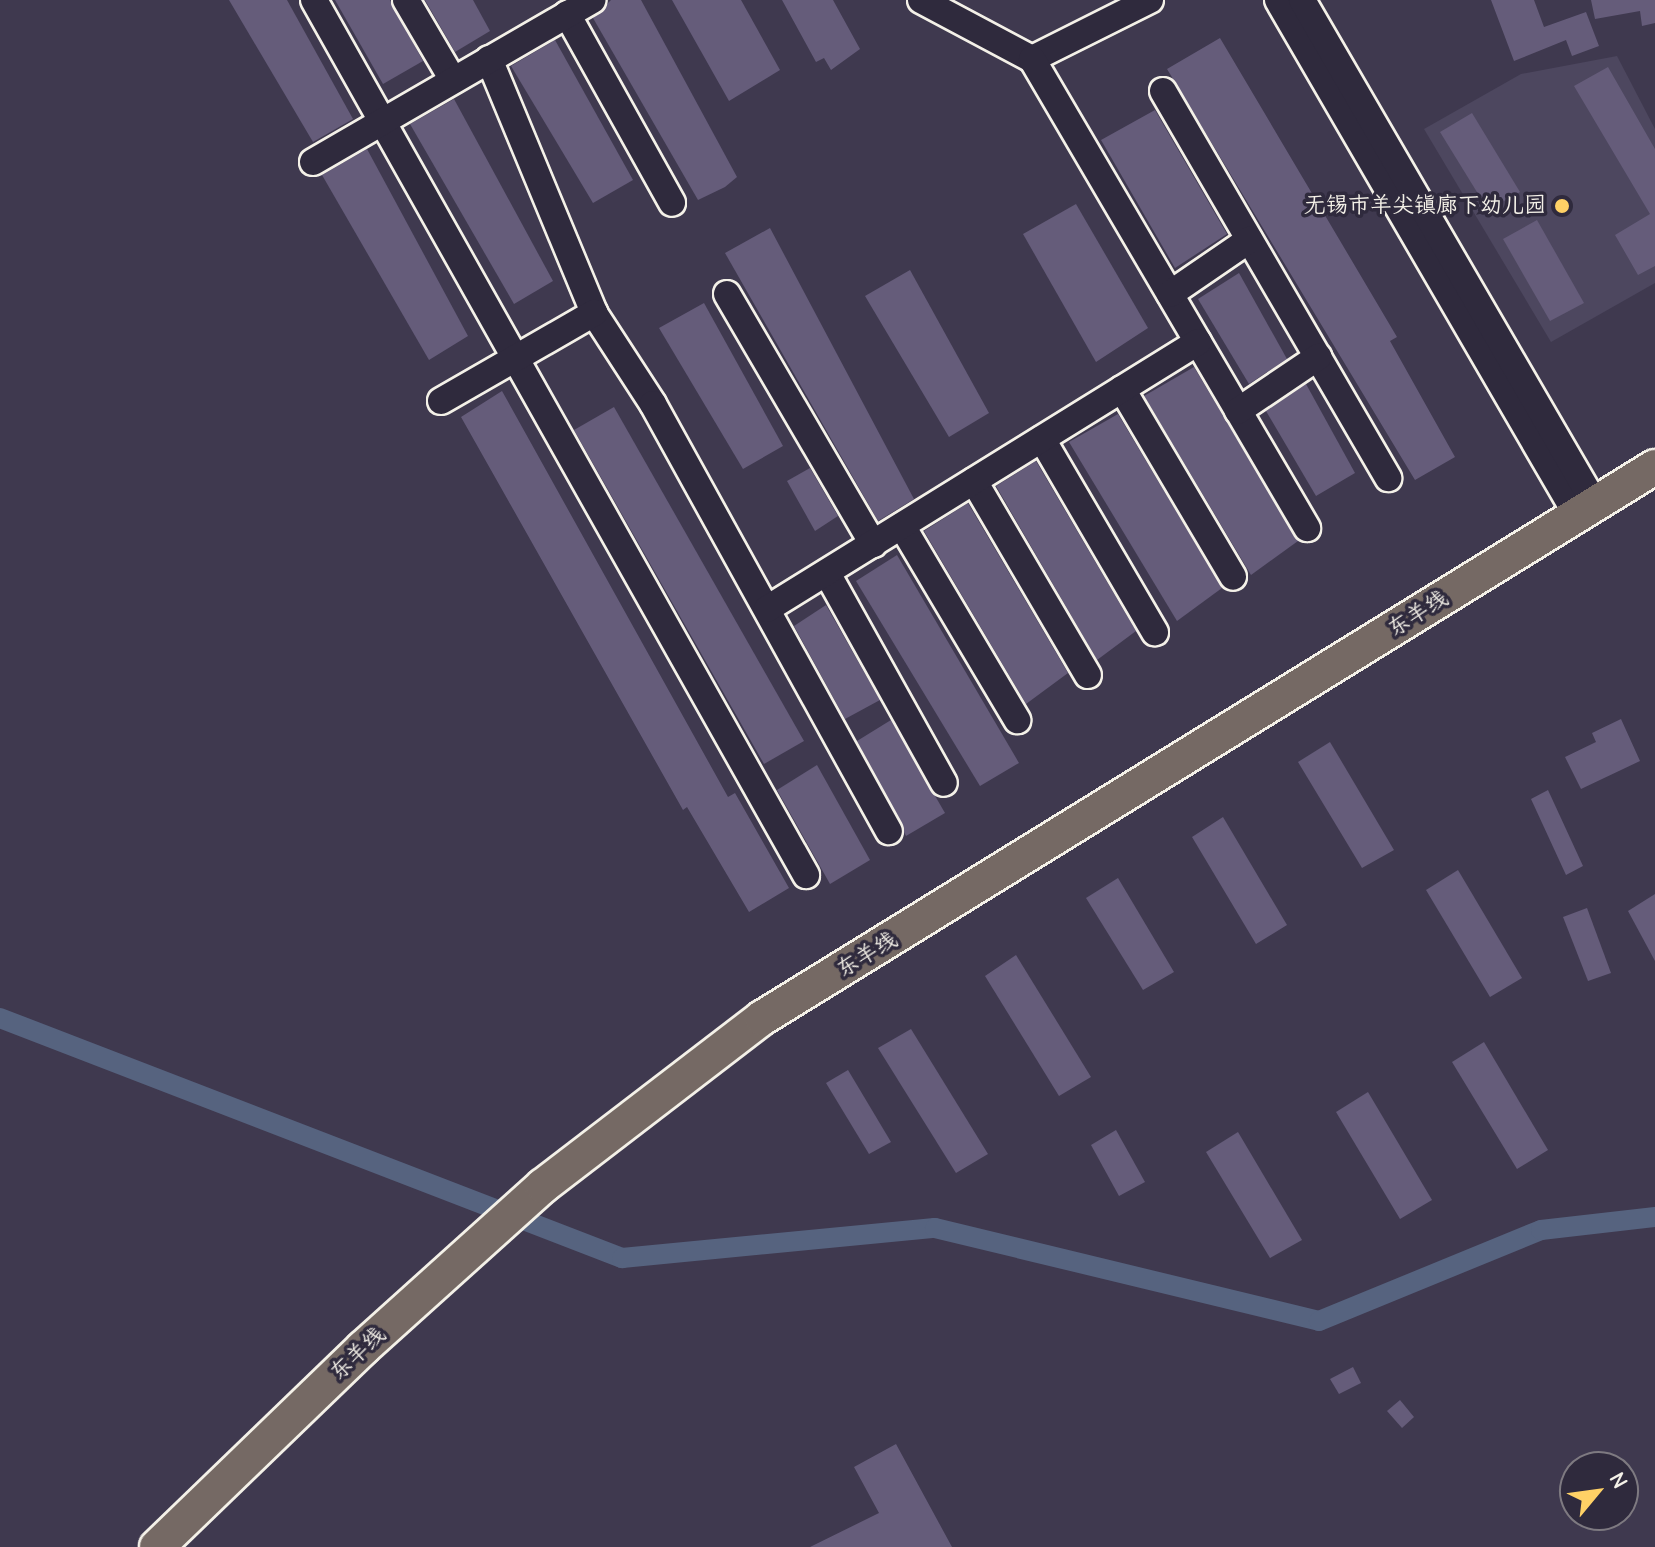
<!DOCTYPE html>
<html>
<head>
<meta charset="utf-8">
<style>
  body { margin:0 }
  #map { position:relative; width:1655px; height:1547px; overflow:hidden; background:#3f394f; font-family:"Comic Neue","LXGW WenKai TC",sans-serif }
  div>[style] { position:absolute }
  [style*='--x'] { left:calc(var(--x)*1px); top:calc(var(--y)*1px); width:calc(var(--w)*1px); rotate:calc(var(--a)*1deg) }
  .built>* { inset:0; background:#4d475f }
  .canal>* { height:20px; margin:-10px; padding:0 10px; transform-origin:10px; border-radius:10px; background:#56637f }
  .building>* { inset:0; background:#655c7a }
  .roads { filter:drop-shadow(2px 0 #f4f1e8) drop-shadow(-2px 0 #f4f1e8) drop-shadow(0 2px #f4f1e8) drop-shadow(0 -2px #f4f1e8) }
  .minor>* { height:26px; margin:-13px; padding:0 13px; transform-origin:13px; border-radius:13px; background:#2f2a3d }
  .major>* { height:34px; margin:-17px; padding:0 17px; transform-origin:17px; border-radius:17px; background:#756964 }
  .dots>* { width:22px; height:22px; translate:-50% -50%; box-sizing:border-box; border:4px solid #2f2a3d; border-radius:50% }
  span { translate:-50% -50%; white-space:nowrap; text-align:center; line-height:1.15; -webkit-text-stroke:7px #2f2a3d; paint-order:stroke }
  .poi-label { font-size:22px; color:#f4f1e8 }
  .right { translate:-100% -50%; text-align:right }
  .street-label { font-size:22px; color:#f4f1e8 }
  .north { position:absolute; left:1559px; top:1451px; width:80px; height:80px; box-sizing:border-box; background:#2f2a3d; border:2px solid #7e7a81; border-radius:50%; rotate:61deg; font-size:22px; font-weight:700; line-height:32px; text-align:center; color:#f4f1e8 }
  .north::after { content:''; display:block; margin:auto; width:28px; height:36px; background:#ffd166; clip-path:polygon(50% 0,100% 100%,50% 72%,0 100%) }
</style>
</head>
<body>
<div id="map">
  <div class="built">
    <i style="clip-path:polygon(1617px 56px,1655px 129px,1655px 283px,1551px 342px,1424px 129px,1521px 74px)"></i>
  </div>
  <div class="canal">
    <i style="--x:0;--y:1018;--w:667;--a:21.1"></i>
    <i style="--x:622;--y:1258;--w:314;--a:-5.5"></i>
    <i style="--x:935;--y:1228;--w:395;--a:13.6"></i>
    <i style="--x:1319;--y:1321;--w:240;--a:-22.3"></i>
    <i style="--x:1541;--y:1230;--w:115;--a:-6.5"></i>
  </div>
  <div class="building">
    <i style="clip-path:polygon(229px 0,287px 0,353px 119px,313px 142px)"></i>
    <i style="clip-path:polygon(335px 0,390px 0,423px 61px,383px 84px)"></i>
    <i style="clip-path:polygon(425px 0,473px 0,490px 31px,455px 52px)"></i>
    <i style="clip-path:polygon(611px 0,641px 0,737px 177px,725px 187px,698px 200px,593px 18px)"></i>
    <i style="clip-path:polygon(672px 0,741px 0,780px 70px,729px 101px)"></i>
    <i style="clip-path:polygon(782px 0,833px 0,860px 49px,831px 70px,824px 58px,816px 62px)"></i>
    <i style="clip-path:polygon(1491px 0,1534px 0,1544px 27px,1586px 12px,1599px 46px,1572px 56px,1566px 40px,1514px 61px)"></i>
    <i style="clip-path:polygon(1591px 0,1655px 0,1655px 23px,1642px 26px,1640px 11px,1595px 19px)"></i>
    <i style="clip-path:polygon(1220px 38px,1397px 337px,1390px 341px,1455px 457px,1415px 480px,1167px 69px)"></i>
    <i style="clip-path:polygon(555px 40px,633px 180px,593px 203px,511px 66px)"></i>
    <i style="clip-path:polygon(1608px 67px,1655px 149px,1655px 266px,1638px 275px,1615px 235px,1650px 214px,1574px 86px)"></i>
    <i style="clip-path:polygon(454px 99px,553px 281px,514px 304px,410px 124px)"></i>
    <i style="clip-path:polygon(1155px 110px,1227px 234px,1175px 268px,1101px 140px)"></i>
    <i style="clip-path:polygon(1472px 113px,1520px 192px,1488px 210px,1440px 132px)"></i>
    <i style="clip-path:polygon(367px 149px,468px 336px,429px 360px,322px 175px)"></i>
    <i style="clip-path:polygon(1076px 204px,1148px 328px,1096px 362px,1023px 234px)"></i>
    <i style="clip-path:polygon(1537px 220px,1584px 303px,1550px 321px,1503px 239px)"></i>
    <i style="clip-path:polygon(770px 228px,914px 499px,878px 521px,725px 253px)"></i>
    <i style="clip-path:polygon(910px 270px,989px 413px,949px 437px,865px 296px)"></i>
    <i style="clip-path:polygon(1239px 273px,1287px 359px,1249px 384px,1198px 299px)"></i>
    <i style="clip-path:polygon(704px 303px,783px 446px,743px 469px,659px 328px)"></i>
    <i style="clip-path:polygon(1194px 367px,1298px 541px,1251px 575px,1144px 396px)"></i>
    <i style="clip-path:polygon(1306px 384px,1355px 473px,1316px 496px,1266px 411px)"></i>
    <i style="clip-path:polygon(502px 391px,728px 797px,735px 793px,789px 888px,749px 912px,687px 807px,683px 810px,461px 417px)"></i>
    <i style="clip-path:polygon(614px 407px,804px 741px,764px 764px,574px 430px)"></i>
    <i style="clip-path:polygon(1118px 414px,1222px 588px,1177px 621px,1069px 442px)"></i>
    <i style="clip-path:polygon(1036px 461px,1136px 631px,1097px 660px,996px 486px)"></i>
    <i style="clip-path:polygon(810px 468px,838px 516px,815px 531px,787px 481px)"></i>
    <i style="clip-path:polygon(968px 503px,1068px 673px,1026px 704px,924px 531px)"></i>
    <i style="clip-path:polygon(897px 555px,1019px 763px,980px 786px,856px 581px)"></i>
    <i style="clip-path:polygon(826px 605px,880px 700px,845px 719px,794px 626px)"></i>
    <i style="clip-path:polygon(1621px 719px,1640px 761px,1581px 789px,1565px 757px,1596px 742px,1592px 733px)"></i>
    <i style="clip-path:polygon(891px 720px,945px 813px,906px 836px,857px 741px)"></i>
    <i style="clip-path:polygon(1330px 742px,1394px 850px,1362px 868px,1298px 762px)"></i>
    <i style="clip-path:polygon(817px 765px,870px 860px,830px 884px,777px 790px)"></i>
    <i style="clip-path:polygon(1548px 790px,1583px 866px,1566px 875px,1531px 799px)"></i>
    <i style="clip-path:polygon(1223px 817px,1287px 925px,1256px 944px,1192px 837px)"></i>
    <i style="clip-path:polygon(1458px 870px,1522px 978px,1490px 997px,1426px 890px)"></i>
    <i style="clip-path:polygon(1118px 878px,1174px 972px,1143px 990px,1086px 898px)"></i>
    <i style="clip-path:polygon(1655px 894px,1655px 961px,1628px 911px)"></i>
    <i style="clip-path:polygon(1587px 908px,1611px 973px,1588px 981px,1563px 917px)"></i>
    <i style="clip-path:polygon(1016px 955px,1091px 1077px,1059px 1096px,985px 976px)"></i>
    <i style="clip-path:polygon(911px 1029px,988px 1154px,956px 1173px,878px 1048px)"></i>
    <i style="clip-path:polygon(1484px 1042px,1548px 1150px,1517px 1169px,1452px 1062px)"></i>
    <i style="clip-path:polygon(848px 1070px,891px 1142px,869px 1154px,826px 1083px)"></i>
    <i style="clip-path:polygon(1368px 1092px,1432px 1200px,1400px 1219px,1336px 1112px)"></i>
    <i style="clip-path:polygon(1116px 1130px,1145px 1182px,1119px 1196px,1091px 1145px)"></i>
    <i style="clip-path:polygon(1238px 1132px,1302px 1240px,1270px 1258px,1206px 1152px)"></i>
    <i style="clip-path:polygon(1353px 1367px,1361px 1383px,1339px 1394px,1330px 1379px)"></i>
    <i style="clip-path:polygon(1400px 1400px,1414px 1417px,1402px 1428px,1387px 1411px)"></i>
    <i style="clip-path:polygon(896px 1444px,952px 1547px,810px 1547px,879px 1513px,854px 1467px)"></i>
  </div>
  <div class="roads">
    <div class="minor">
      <i style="--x:314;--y:0;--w:1004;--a:60.65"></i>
      <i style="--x:406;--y:0;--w:93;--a:59.6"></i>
      <i style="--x:921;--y:0;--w:126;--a:28"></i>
      <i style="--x:1032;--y:59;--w:132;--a:-26.6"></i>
      <i style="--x:1278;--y:0;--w:596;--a:59.86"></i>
      <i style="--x:1302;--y:0;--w:583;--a:59.83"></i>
      <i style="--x:567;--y:14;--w:216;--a:60.9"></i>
      <i style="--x:489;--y:59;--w:275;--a:67.5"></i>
      <i style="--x:594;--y:313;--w:108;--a:57"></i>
      <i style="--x:653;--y:404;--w:488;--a:61.1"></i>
      <i style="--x:1032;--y:59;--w:544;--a:59.61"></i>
      <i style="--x:1163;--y:91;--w:448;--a:59.8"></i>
      <i style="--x:313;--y:162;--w:323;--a:-30.1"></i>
      <i style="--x:727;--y:294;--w:290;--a:59.7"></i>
      <i style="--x:1170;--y:294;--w:96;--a:-34.4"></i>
      <i style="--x:1122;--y:389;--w:218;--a:59.4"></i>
      <i style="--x:441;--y:401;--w:177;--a:-29.9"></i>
      <i style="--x:1238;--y:411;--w:97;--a:-34"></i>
      <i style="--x:1042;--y:439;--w:224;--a:59.7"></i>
      <i style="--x:974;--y:481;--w:225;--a:59.6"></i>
      <i style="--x:902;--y:526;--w:226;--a:59.3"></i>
      <i style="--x:827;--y:573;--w:240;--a:60.9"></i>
      <i style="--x:767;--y:609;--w:507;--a:-31.78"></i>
    </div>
    <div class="major">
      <i style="--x:157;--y:1547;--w:286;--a:-44"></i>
      <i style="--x:363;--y:1348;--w:242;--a:-42"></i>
      <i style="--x:543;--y:1186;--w:276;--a:-37.5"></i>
      <i style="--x:762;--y:1018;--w:1049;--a:-31.68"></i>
    </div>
  </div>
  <div class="dots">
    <i style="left:1562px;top:206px;background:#ffd166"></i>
  </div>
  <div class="poi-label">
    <span class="right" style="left:1546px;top:206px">无锡市羊尖镇廊下幼儿园</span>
  </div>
  <div class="street-label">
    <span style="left:1418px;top:614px;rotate:-32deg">东羊线</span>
    <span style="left:867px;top:955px;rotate:-31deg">东羊线</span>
    <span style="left:358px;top:1354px;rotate:-43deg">东羊线</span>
  </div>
  <div class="north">N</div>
</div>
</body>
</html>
